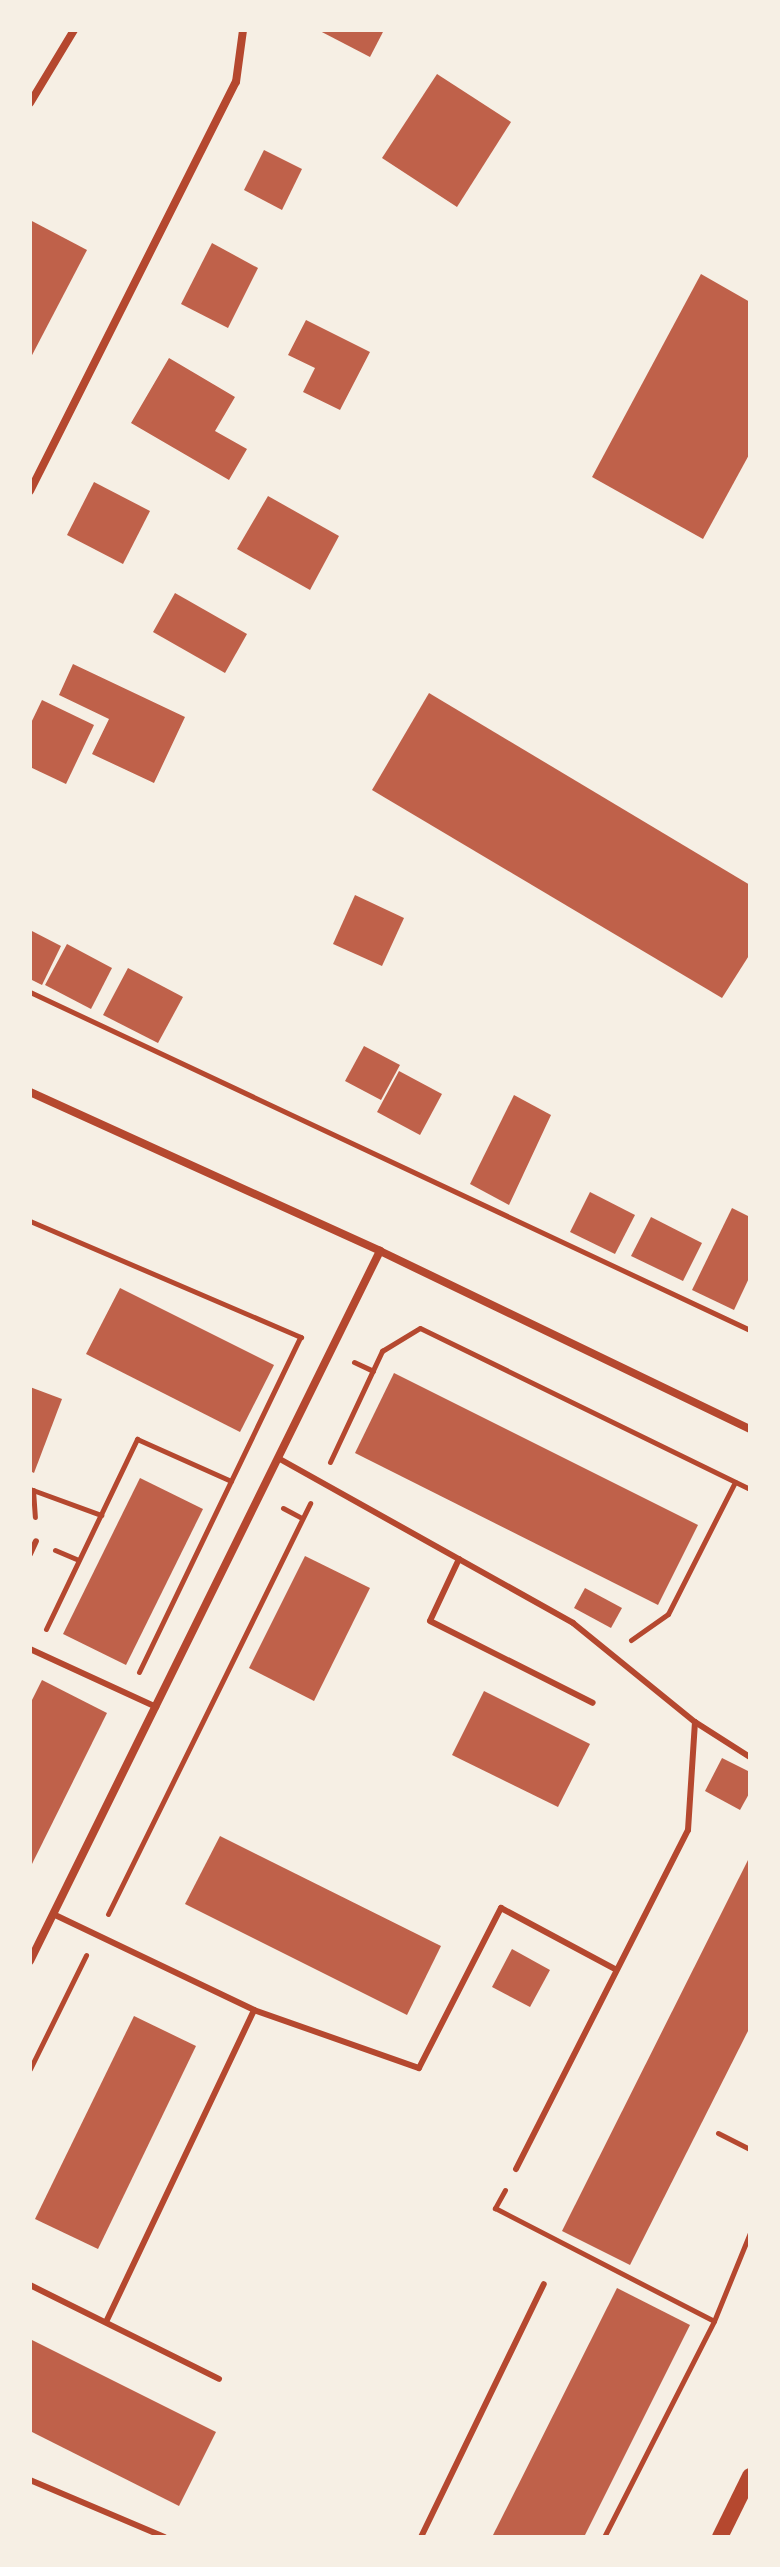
<!DOCTYPE html>
<html>
<head>
<meta charset="utf-8">
<style>
  body { margin:0 }
  #map { position:relative; width:780px; height:2567px; overflow:hidden; background:#f6efe4; font-family:"Open Sans",sans-serif }
  div>[style] { position:absolute }
  [style*='--x'] { left:calc(var(--x)*1px); top:calc(var(--y)*1px); width:calc(var(--w)*1px); rotate:calc(var(--a)*1deg) }
  .building>* { inset:0; background:#bf614a }
  .path>* { height:5px; margin:-2.5px; padding:0 2.5px; transform-origin:2.5px; border-radius:2.5px; background:#b5482f }
  .service>* { height:6px; margin:-3px; padding:0 3px; transform-origin:3px; border-radius:3px; background:#b5482f }
  .minor>* { height:8px; margin:-4px; padding:0 4px; transform-origin:4px; border-radius:4px; background:#b5482f }
  .secondary>* { height:16px; margin:-8px; padding:0 8px; transform-origin:8px; border-radius:8px; background:#b5482f }
  span { translate:-50% -50%; white-space:nowrap; text-align:center; line-height:1.15; -webkit-text-stroke:6px #f6efe4; paint-order:stroke }
  .frame { position:absolute; inset:0; border:32px solid #f6efe4; pointer-events:none }
</style>
</head>
<body>
<div id="map">
  <div class="building">
    <i style="clip-path:polygon(318px 30px,384px 30px,370px 57px)"></i>
    <i style="clip-path:polygon(437px 74px,511px 122px,457px 207px,382px 158px)"></i>
    <i style="clip-path:polygon(264px 150px,302px 169px,282px 210px,244px 190px)"></i>
    <i style="clip-path:polygon(30px 220px,87px 250px,30px 359px)"></i>
    <i style="clip-path:polygon(212px 243px,258px 268px,228px 328px,181px 304px)"></i>
    <i style="clip-path:polygon(701px 274px,750px 302px,750px 453px,703px 539px,592px 477px)"></i>
    <i style="clip-path:polygon(306px 320px,370px 352px,340px 410px,303px 392px,315px 368px,288px 355px)"></i>
    <i style="clip-path:polygon(169px 358px,235px 397px,215px 431px,247px 449px,229px 480px,131px 423px)"></i>
    <i style="clip-path:polygon(94px 482px,150px 511px,123px 564px,67px 535px)"></i>
    <i style="clip-path:polygon(268px 496px,339px 536px,310px 590px,237px 549px)"></i>
    <i style="clip-path:polygon(175px 593px,247px 634px,225px 673px,153px 632px)"></i>
    <i style="clip-path:polygon(73px 664px,185px 717px,154px 783px,92px 754px,109px 719px,59px 695px)"></i>
    <i style="clip-path:polygon(429px 693px,750px 885px,750px 954px,722px 998px,372px 790px)"></i>
    <i style="clip-path:polygon(42px 700px,94px 725px,66px 784px,30px 767px,30px 725px)"></i>
    <i style="clip-path:polygon(355px 895px,404px 918px,382px 966px,333px 944px)"></i>
    <i style="clip-path:polygon(30px 930px,61px 946px,42px 985px,30px 979px)"></i>
    <i style="clip-path:polygon(67px 944px,112px 968px,91px 1009px,45px 985px)"></i>
    <i style="clip-path:polygon(128px 968px,183px 997px,158px 1043px,103px 1015px)"></i>
    <i style="clip-path:polygon(364px 1046px,400px 1065px,381px 1100px,345px 1081px)"></i>
    <i style="clip-path:polygon(399px 1071px,442px 1094px,420px 1135px,377px 1112px)"></i>
    <i style="clip-path:polygon(514px 1095px,551px 1115px,509px 1205px,470px 1184px)"></i>
    <i style="clip-path:polygon(590px 1192px,635px 1215px,615px 1254px,570px 1232px)"></i>
    <i style="clip-path:polygon(732px 1208px,750px 1217px,750px 1276px,734px 1310px,692px 1290px)"></i>
    <i style="clip-path:polygon(651px 1217px,702px 1243px,683px 1281px,631px 1256px)"></i>
    <i style="clip-path:polygon(120px 1288px,274px 1365px,240px 1432px,86px 1354px)"></i>
    <i style="clip-path:polygon(394px 1373px,698px 1525px,658px 1605px,355px 1453px)"></i>
    <i style="clip-path:polygon(30px 1387px,62px 1399px,34px 1473px,30px 1471px)"></i>
    <i style="clip-path:polygon(140px 1478px,203px 1509px,126px 1665px,63px 1634px)"></i>
    <i style="clip-path:polygon(305px 1556px,370px 1588px,314px 1701px,249px 1668px)"></i>
    <i style="clip-path:polygon(585px 1588px,622px 1608px,611px 1628px,574px 1608px)"></i>
    <i style="clip-path:polygon(42px 1680px,107px 1713px,30px 1868px,30px 1704px)"></i>
    <i style="clip-path:polygon(484px 1691px,590px 1744px,558px 1807px,452px 1755px)"></i>
    <i style="clip-path:polygon(722px 1758px,750px 1772px,750px 1792px,740px 1810px,705px 1791px)"></i>
    <i style="clip-path:polygon(220px 1836px,441px 1946px,407px 2015px,185px 1904px)"></i>
    <i style="clip-path:polygon(750px 1856px,750px 2027px,630px 2265px,562px 2231px)"></i>
    <i style="clip-path:polygon(512px 1949px,550px 1970px,530px 2007px,492px 1987px)"></i>
    <i style="clip-path:polygon(134px 2016px,196px 2046px,98px 2249px,35px 2219px)"></i>
    <i style="clip-path:polygon(617px 2288px,690px 2325px,584px 2537px,492px 2537px)"></i>
    <i style="clip-path:polygon(30px 2339px,216px 2432px,179px 2506px,30px 2431px)"></i>
  </div>
  <div class="path">
    <i style="--x:30;--y:992;--w:795;--a:25.15"></i>
    <i style="--x:30;--y:1221;--w:295;--a:23.2"></i>
    <i style="--x:354;--y:1362;--w:21;--a:25"></i>
    <i style="--x:330;--y:1462;--w:123;--a:-64.9"></i>
    <i style="--x:382;--y:1351;--w:44;--a:-31.2"></i>
    <i style="--x:420;--y:1328;--w:367;--a:26"></i>
    <i style="--x:30;--y:1489;--w:76;--a:20.1"></i>
    <i style="--x:33;--y:1490;--w:27;--a:86"></i>
    <i style="--x:283;--y:1508;--w:21;--a:28"></i>
    <i style="--x:55;--y:1550;--w:25;--a:23"></i>
    <i style="--x:46;--y:1629;--w:211;--a:-64.4"></i>
    <i style="--x:137;--y:1439;--w:103;--a:24.1"></i>
    <i style="--x:631;--y:1640;--w:45;--a:-35.1"></i>
    <i style="--x:668;--y:1614;--w:148;--a:-63.1"></i>
    <i style="--x:139;--y:1672;--w:372;--a:-64.3"></i>
    <i style="--x:108;--y:1914;--w:458;--a:-63.8"></i>
    <i style="--x:30;--y:2069;--w:127;--a:-63.8"></i>
    <i style="--x:718;--y:2133;--w:36;--a:27"></i>
    <i style="--x:505;--y:2190;--w:21;--a:119"></i>
    <i style="--x:495;--y:2208;--w:246;--a:27.3"></i>
    <i style="--x:604;--y:2537;--w:242;--a:-63"></i>
    <i style="--x:714;--y:2321;--w:95;--a:-67.8"></i>
  </div>
  <div class="service">
    <i style="--x:278;--y:1458;--w:338;--a:29.2"></i>
    <i style="--x:573;--y:1623;--w:157;--a:39.1"></i>
    <i style="--x:695;--y:1722;--w:65;--a:32.5"></i>
    <i style="--x:30;--y:1554;--w:14;--a:-65"></i>
    <i style="--x:459;--y:1559;--w:68;--a:115.1"></i>
    <i style="--x:430;--y:1621;--w:182;--a:26.7"></i>
    <i style="--x:30;--y:1649;--w:139;--a:24.7"></i>
    <i style="--x:53;--y:1914;--w:223;--a:25.5"></i>
    <i style="--x:254;--y:2010;--w:175;--a:19.4"></i>
    <i style="--x:419;--y:2068;--w:180;--a:-62.9"></i>
    <i style="--x:501;--y:1908;--w:129;--a:28.2"></i>
    <i style="--x:516;--y:2169;--w:380;--a:-63.1"></i>
    <i style="--x:688;--y:1830;--w:108;--a:-86.3"></i>
    <i style="--x:30;--y:2285;--w:211;--a:26.4"></i>
    <i style="--x:106;--y:2322;--w:345;--a:-64.6"></i>
    <i style="--x:30;--y:2480;--w:146;--a:23"></i>
    <i style="--x:421;--y:2537;--w:281;--a:-64.1"></i>
  </div>
  <div class="minor">
    <i style="--x:30;--y:103;--w:85;--a:-58.9"></i>
    <i style="--x:30;--y:491;--w:458;--a:-63.3"></i>
    <i style="--x:236;--y:82;--w:52;--a:-82.3"></i>
    <i style="--x:30;--y:1092;--w:384;--a:24.4"></i>
    <i style="--x:380;--y:1251;--w:411;--a:25.7"></i>
    <i style="--x:30;--y:1961;--w:792;--a:-63.76"></i>
  </div>
  <div class="secondary">
    <i style="--x:720;--y:2537;--w:68;--a:-63.8"></i>
  </div>
  <div class="frame"></div>
</div>
</body>
</html>
